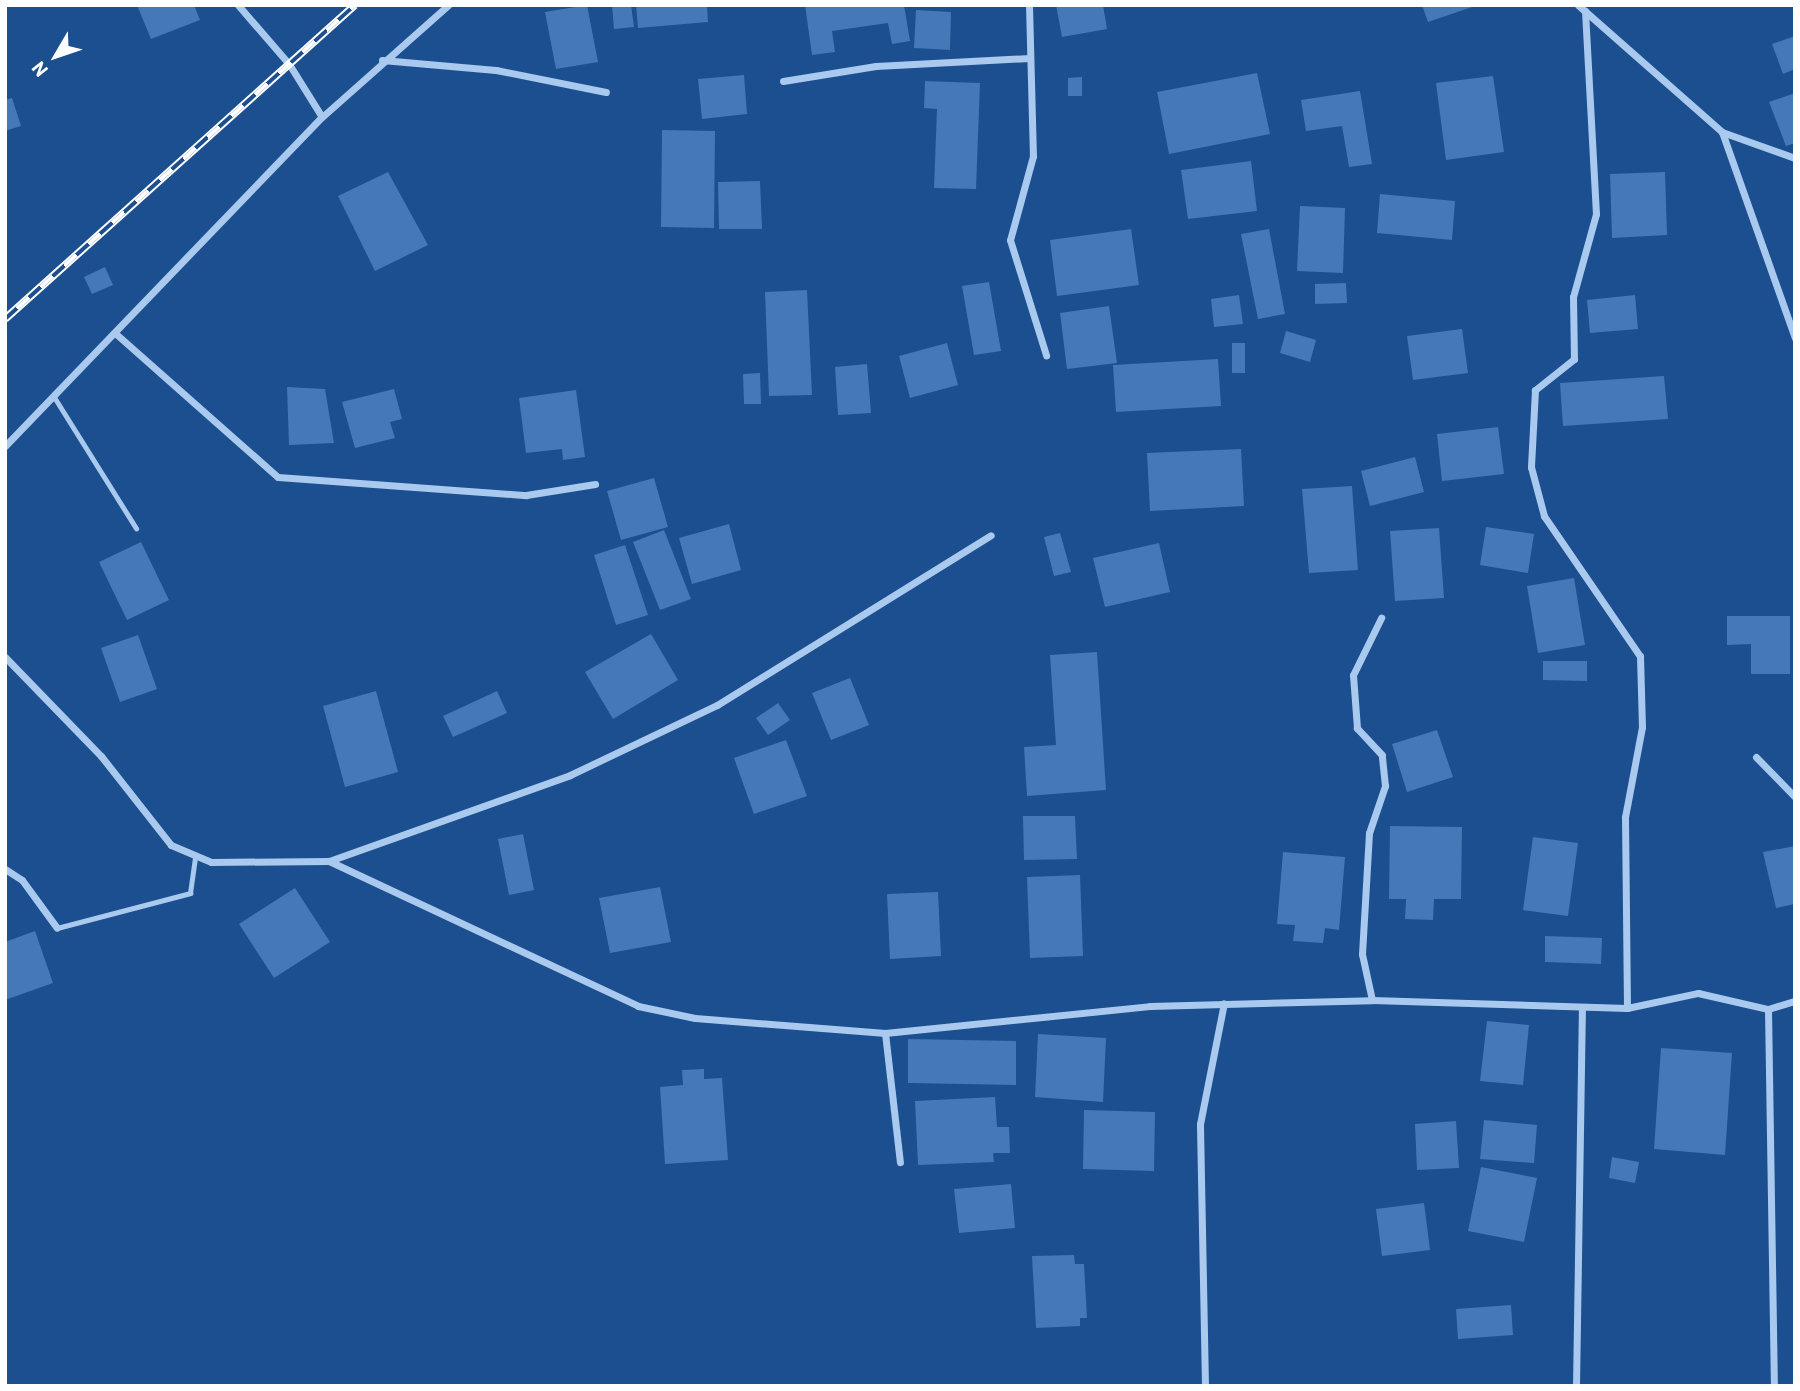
<!DOCTYPE html>
<html>
<head>
<meta charset="utf-8">
<style>
  body { margin:0 }
  #map { position:relative; width:1800px; height:1391px; overflow:hidden; background:#1b4f8f; font-family:Barlow,sans-serif }
  div>[style] { position:absolute }
  [style*='--x'] { left:calc(var(--x)*1px); top:calc(var(--y)*1px); width:calc(var(--w)*1px); rotate:calc(var(--a)*1deg) }
  .building>* { inset:0; background:#4478b7 }
  .lane>* { height:5px; margin:-2.5px; padding:0 2.5px; transform-origin:2.5px; border-radius:2.5px; background:#a9c9ee }
  .street>* { height:7px; margin:-3.5px; padding:0 3.5px; transform-origin:3.5px; border-radius:3.5px; background:#a9c9ee }
  .rail>* { height:8px; margin-top:-4px; transform-origin:0; background:repeating-linear-gradient(90deg,#1b4f8f 0 16px,#fff 0 32px); box-sizing:border-box; border-block:2px solid #fff }
  span { translate:-50% -50%; white-space:nowrap; text-align:center; line-height:1.15; -webkit-text-stroke:6px #1b4f8f; paint-order:stroke }
  .frame { position:absolute; inset:0; border:7px solid #fff; pointer-events:none }
  .north { position:absolute; left:21px; top:21px; width:70px; height:70px; -webkit-text-stroke:5px #1b4f8f; paint-order:stroke; rotate:231deg; font-size:19px; font-weight:700; line-height:28px; text-align:center; color:#fff }
  .north::after { content:''; display:block; margin:auto; width:24px; height:32px; background:#fff; clip-path:polygon(50% 0,100% 100%,50% 72%,0 100%) }
</style>
</head>
<body>
<div id="map">
  <div class="building">
    <i style="clip-path:polygon(137px 5px,194px 5px,200px 20px,151px 39px)"></i>
    <i style="clip-path:polygon(587px 5px,598px 62px,556px 69px,545px 12px)"></i>
    <i style="clip-path:polygon(612px 5px,631px 5px,634px 27px,614px 29px)"></i>
    <i style="clip-path:polygon(636px 5px,707px 5px,708px 22px,638px 28px)"></i>
    <i style="clip-path:polygon(805px 5px,904px 5px,910px 41px,892px 44px,888px 23px,832px 31px,835px 52px,812px 55px)"></i>
    <i style="clip-path:polygon(1056px 5px,1103px 5px,1107px 29px,1062px 37px)"></i>
    <i style="clip-path:polygon(1422px 5px,1475px 5px,1475px 6px,1428px 22px)"></i>
    <i style="clip-path:polygon(916px 10px,951px 12px,950px 50px,914px 48px)"></i>
    <i style="clip-path:polygon(1795px 36px,1795px 69px,1783px 74px,1772px 44px)"></i>
    <i style="clip-path:polygon(1257px 73px,1270px 134px,1169px 154px,1157px 92px)"></i>
    <i style="clip-path:polygon(744px 75px,747px 114px,702px 119px,698px 79px)"></i>
    <i style="clip-path:polygon(1493px 76px,1504px 152px,1446px 160px,1436px 83px)"></i>
    <i style="clip-path:polygon(1082px 77px,1082px 96px,1068px 96px,1068px 78px)"></i>
    <i style="clip-path:polygon(925px 81px,980px 83px,976px 189px,934px 188px,937px 109px,924px 108px)"></i>
    <i style="clip-path:polygon(1360px 91px,1372px 164px,1349px 167px,1342px 126px,1306px 131px,1301px 100px)"></i>
    <i style="clip-path:polygon(1795px 93px,1795px 143px,1786px 146px,1769px 102px)"></i>
    <i style="clip-path:polygon(12px 98px,21px 126px,5px 131px,5px 100px)"></i>
    <i style="clip-path:polygon(662px 130px,715px 131px,714px 228px,661px 227px)"></i>
    <i style="clip-path:polygon(1251px 161px,1257px 211px,1188px 219px,1181px 170px)"></i>
    <i style="clip-path:polygon(388px 172px,428px 245px,375px 271px,338px 196px)"></i>
    <i style="clip-path:polygon(1665px 172px,1667px 235px,1612px 238px,1610px 174px)"></i>
    <i style="clip-path:polygon(760px 181px,762px 229px,719px 229px,718px 182px)"></i>
    <i style="clip-path:polygon(1380px 194px,1455px 201px,1452px 240px,1377px 233px)"></i>
    <i style="clip-path:polygon(1300px 206px,1345px 208px,1343px 273px,1297px 271px)"></i>
    <i style="clip-path:polygon(1131px 229px,1139px 285px,1057px 296px,1050px 240px)"></i>
    <i style="clip-path:polygon(1269px 229px,1285px 314px,1258px 319px,1241px 234px)"></i>
    <i style="clip-path:polygon(105px 267px,113px 285px,92px 294px,84px 277px)"></i>
    <i style="clip-path:polygon(989px 282px,1001px 351px,974px 355px,962px 286px)"></i>
    <i style="clip-path:polygon(1346px 283px,1347px 303px,1315px 304px,1315px 284px)"></i>
    <i style="clip-path:polygon(807px 290px,812px 395px,769px 396px,765px 292px)"></i>
    <i style="clip-path:polygon(1239px 295px,1243px 324px,1214px 327px,1211px 299px)"></i>
    <i style="clip-path:polygon(1635px 295px,1638px 329px,1590px 333px,1587px 300px)"></i>
    <i style="clip-path:polygon(1109px 306px,1117px 363px,1067px 369px,1060px 313px)"></i>
    <i style="clip-path:polygon(1462px 329px,1468px 373px,1413px 380px,1407px 336px)"></i>
    <i style="clip-path:polygon(1286px 331px,1316px 340px,1310px 362px,1280px 353px)"></i>
    <i style="clip-path:polygon(947px 343px,958px 385px,910px 398px,899px 356px)"></i>
    <i style="clip-path:polygon(1232px 343px,1245px 343px,1245px 373px,1232px 373px)"></i>
    <i style="clip-path:polygon(1218px 359px,1221px 406px,1116px 412px,1113px 365px)"></i>
    <i style="clip-path:polygon(867px 364px,871px 413px,838px 415px,835px 367px)"></i>
    <i style="clip-path:polygon(760px 373px,761px 404px,744px 404px,743px 374px)"></i>
    <i style="clip-path:polygon(1664px 376px,1668px 419px,1563px 426px,1560px 383px)"></i>
    <i style="clip-path:polygon(287px 387px,325px 389px,334px 443px,289px 445px)"></i>
    <i style="clip-path:polygon(394px 389px,402px 419px,390px 422px,395px 438px,355px 448px,342px 402px)"></i>
    <i style="clip-path:polygon(576px 390px,585px 457px,563px 460px,562px 449px,526px 453px,519px 398px)"></i>
    <i style="clip-path:polygon(1498px 427px,1504px 474px,1442px 481px,1437px 434px)"></i>
    <i style="clip-path:polygon(1241px 449px,1244px 506px,1150px 511px,1147px 453px)"></i>
    <i style="clip-path:polygon(1415px 457px,1424px 492px,1370px 506px,1361px 471px)"></i>
    <i style="clip-path:polygon(654px 478px,668px 527px,621px 540px,607px 491px)"></i>
    <i style="clip-path:polygon(1352px 486px,1358px 570px,1309px 573px,1302px 489px)"></i>
    <i style="clip-path:polygon(729px 524px,741px 570px,692px 584px,679px 538px)"></i>
    <i style="clip-path:polygon(1486px 527px,1534px 534px,1528px 573px,1480px 565px)"></i>
    <i style="clip-path:polygon(1439px 528px,1444px 598px,1395px 601px,1390px 531px)"></i>
    <i style="clip-path:polygon(664px 530px,691px 599px,660px 610px,633px 542px)"></i>
    <i style="clip-path:polygon(1060px 533px,1071px 572px,1054px 576px,1044px 537px)"></i>
    <i style="clip-path:polygon(141px 542px,169px 600px,127px 620px,99px 562px)"></i>
    <i style="clip-path:polygon(1159px 543px,1170px 592px,1105px 607px,1093px 558px)"></i>
    <i style="clip-path:polygon(625px 545px,648px 615px,616px 625px,594px 555px)"></i>
    <i style="clip-path:polygon(1574px 578px,1585px 645px,1538px 653px,1527px 586px)"></i>
    <i style="clip-path:polygon(1727px 616px,1790px 616px,1790px 674px,1751px 674px,1751px 644px,1727px 645px)"></i>
    <i style="clip-path:polygon(651px 634px,678px 680px,613px 719px,585px 672px)"></i>
    <i style="clip-path:polygon(138px 635px,157px 689px,120px 702px,101px 648px)"></i>
    <i style="clip-path:polygon(1097px 652px,1106px 790px,1027px 796px,1024px 747px,1056px 745px,1050px 655px)"></i>
    <i style="clip-path:polygon(1543px 661px,1587px 661px,1587px 681px,1543px 680px)"></i>
    <i style="clip-path:polygon(850px 678px,869px 725px,831px 740px,812px 693px)"></i>
    <i style="clip-path:polygon(376px 691px,398px 772px,345px 787px,323px 706px)"></i>
    <i style="clip-path:polygon(497px 691px,507px 713px,453px 737px,443px 716px)"></i>
    <i style="clip-path:polygon(778px 703px,790px 720px,768px 735px,756px 718px)"></i>
    <i style="clip-path:polygon(1437px 730px,1453px 777px,1407px 792px,1392px 744px)"></i>
    <i style="clip-path:polygon(786px 740px,807px 796px,754px 814px,734px 758px)"></i>
    <i style="clip-path:polygon(1023px 816px,1075px 816px,1077px 859px,1024px 860px)"></i>
    <i style="clip-path:polygon(1390px 826px,1462px 827px,1461px 899px,1434px 899px,1433px 920px,1405px 919px,1406px 899px,1389px 899px)"></i>
    <i style="clip-path:polygon(523px 834px,534px 890px,509px 895px,498px 839px)"></i>
    <i style="clip-path:polygon(1533px 837px,1578px 843px,1568px 916px,1523px 910px)"></i>
    <i style="clip-path:polygon(1795px 846px,1795px 904px,1776px 908px,1763px 852px)"></i>
    <i style="clip-path:polygon(1283px 852px,1345px 857px,1339px 930px,1325px 928px,1323px 943px,1293px 941px,1295px 925px,1277px 924px)"></i>
    <i style="clip-path:polygon(1080px 875px,1083px 956px,1030px 958px,1027px 877px)"></i>
    <i style="clip-path:polygon(660px 887px,671px 942px,610px 953px,599px 898px)"></i>
    <i style="clip-path:polygon(295px 888px,330px 942px,274px 978px,239px 924px)"></i>
    <i style="clip-path:polygon(938px 892px,941px 956px,890px 959px,887px 894px)"></i>
    <i style="clip-path:polygon(35px 931px,53px 983px,5px 1000px,5px 942px)"></i>
    <i style="clip-path:polygon(1545px 936px,1602px 938px,1601px 964px,1545px 962px)"></i>
    <i style="clip-path:polygon(1487px 1021px,1529px 1025px,1523px 1085px,1480px 1081px)"></i>
    <i style="clip-path:polygon(1038px 1034px,1106px 1038px,1103px 1102px,1035px 1097px)"></i>
    <i style="clip-path:polygon(908px 1039px,1016px 1041px,1016px 1085px,908px 1083px)"></i>
    <i style="clip-path:polygon(1661px 1048px,1732px 1053px,1725px 1155px,1654px 1149px)"></i>
    <i style="clip-path:polygon(704px 1069px,704px 1079px,722px 1078px,728px 1160px,665px 1164px,660px 1087px,683px 1085px,682px 1070px)"></i>
    <i style="clip-path:polygon(995px 1097px,997px 1127px,1009px 1127px,1010px 1153px,993px 1153px,994px 1162px,918px 1165px,915px 1101px)"></i>
    <i style="clip-path:polygon(1084px 1110px,1155px 1112px,1154px 1171px,1083px 1169px)"></i>
    <i style="clip-path:polygon(1484px 1120px,1537px 1125px,1534px 1163px,1480px 1159px)"></i>
    <i style="clip-path:polygon(1456px 1121px,1459px 1168px,1417px 1170px,1415px 1124px)"></i>
    <i style="clip-path:polygon(1612px 1157px,1639px 1162px,1635px 1183px,1609px 1178px)"></i>
    <i style="clip-path:polygon(1481px 1167px,1537px 1178px,1524px 1242px,1468px 1231px)"></i>
    <i style="clip-path:polygon(1011px 1184px,1015px 1228px,959px 1233px,954px 1189px)"></i>
    <i style="clip-path:polygon(1424px 1203px,1430px 1250px,1382px 1256px,1376px 1209px)"></i>
    <i style="clip-path:polygon(1074px 1255px,1075px 1264px,1084px 1264px,1087px 1318px,1080px 1318px,1080px 1326px,1036px 1328px,1032px 1256px)"></i>
    <i style="clip-path:polygon(1511px 1305px,1513px 1335px,1458px 1339px,1456px 1309px)"></i>
  </div>
  <div class="lane">
    <i style="--x:54;--y:397;--w:155;--a:58"></i>
    <i style="--x:57;--y:928;--w:138;--a:-14.7"></i>
    <i style="--x:190;--y:893;--w:37;--a:-82"></i>
  </div>
  <div class="street">
    <i style="--x:238;--y:5;--w:78;--a:49.2"></i>
    <i style="--x:289;--y:64;--w:62;--a:58.1"></i>
    <i style="--x:1029;--y:5;--w:151;--a:88.5"></i>
    <i style="--x:1033;--y:156;--w:87;--a:105.3"></i>
    <i style="--x:1010;--y:240;--w:121;--a:72.6"></i>
    <i style="--x:1578;--y:5;--w:192;--a:41.4"></i>
    <i style="--x:1722;--y:132;--w:219;--a:70.5"></i>
    <i style="--x:1585;--y:11;--w:203;--a:86.9"></i>
    <i style="--x:1596;--y:214;--w:86;--a:105.5"></i>
    <i style="--x:1573;--y:297;--w:62;--a:89.1"></i>
    <i style="--x:1574;--y:359;--w:50;--a:141.5"></i>
    <i style="--x:1535;--y:390;--w:77;--a:93"></i>
    <i style="--x:1531;--y:467;--w:51;--a:75.1"></i>
    <i style="--x:1544;--y:516;--w:170;--a:55.6"></i>
    <i style="--x:1640;--y:656;--w:71;--a:88.4"></i>
    <i style="--x:1642;--y:727;--w:92;--a:100.7"></i>
    <i style="--x:1625;--y:817;--w:191;--a:89.4"></i>
    <i style="--x:382;--y:60;--w:114;--a:5"></i>
    <i style="--x:496;--y:70;--w:112;--a:11.3"></i>
    <i style="--x:783;--y:81;--w:94;--a:-9.2"></i>
    <i style="--x:876;--y:66;--w:154;--a:-3"></i>
    <i style="--x:1722;--y:132;--w:77;--a:19.6"></i>
    <i style="--x:115;--y:333;--w:217;--a:41.5"></i>
    <i style="--x:278;--y:477;--w:249;--a:4.2"></i>
    <i style="--x:526;--y:495;--w:70;--a:-9.1"></i>
    <i style="--x:5;--y:446;--w:457;--a:-46.1"></i>
    <i style="--x:322;--y:117;--w:169;--a:-41.6"></i>
    <i style="--x:5;--y:657;--w:138;--a:45.9"></i>
    <i style="--x:101;--y:756;--w:113;--a:51.8"></i>
    <i style="--x:171;--y:845;--w:43;--a:23"></i>
    <i style="--x:211;--y:862;--w:118;--a:-0.5"></i>
    <i style="--x:329;--y:861;--w:341;--a:25.1"></i>
    <i style="--x:638;--y:1006;--w:58;--a:11.9"></i>
    <i style="--x:695;--y:1018;--w:191;--a:4.5"></i>
    <i style="--x:885;--y:1033;--w:266;--a:-5.8"></i>
    <i style="--x:1150;--y:1006;--w:222;--a:-1.5"></i>
    <i style="--x:1372;--y:1000;--w:255;--a:1.8"></i>
    <i style="--x:1627;--y:1008;--w:73;--a:-11.9"></i>
    <i style="--x:1698;--y:993;--w:72;--a:12.9"></i>
    <i style="--x:1768;--y:1009;--w:28;--a:-17"></i>
    <i style="--x:1756;--y:757;--w:56;--a:45.7"></i>
    <i style="--x:329;--y:861;--w:256;--a:-19.6"></i>
    <i style="--x:570;--y:775;--w:163;--a:-25.5"></i>
    <i style="--x:717;--y:705;--w:322;--a:-31.8"></i>
    <i style="--x:5;--y:869;--w:20;--a:33"></i>
    <i style="--x:22;--y:880;--w:59;--a:53.9"></i>
    <i style="--x:1372;--y:1000;--w:47;--a:-102.3"></i>
    <i style="--x:1362;--y:954;--w:121;--a:-86.7"></i>
    <i style="--x:1369;--y:833;--w:50;--a:-71.2"></i>
    <i style="--x:1385;--y:786;--w:31;--a:-96"></i>
    <i style="--x:1382;--y:755;--w:37;--a:-133"></i>
    <i style="--x:1357;--y:728;--w:53;--a:-94.3"></i>
    <i style="--x:1353;--y:675;--w:64;--a:-63.8"></i>
    <i style="--x:1768;--y:1009;--w:377;--a:89.1"></i>
    <i style="--x:885;--y:1033;--w:130;--a:83.4"></i>
    <i style="--x:1205;--y:1386;--w:262;--a:-91.1"></i>
    <i style="--x:1200;--y:1124;--w:123;--a:-78.8"></i>
    <i style="--x:1576;--y:1386;--w:377;--a:-89.1"></i>
  </div>
  <div class="rail">
    <i style="--x:5;--y:319;--w:470;--a:-41.9"></i>
  </div>
  <div class="frame"></div>
  <div class="north">N</div>
</div>
</body>
</html>
